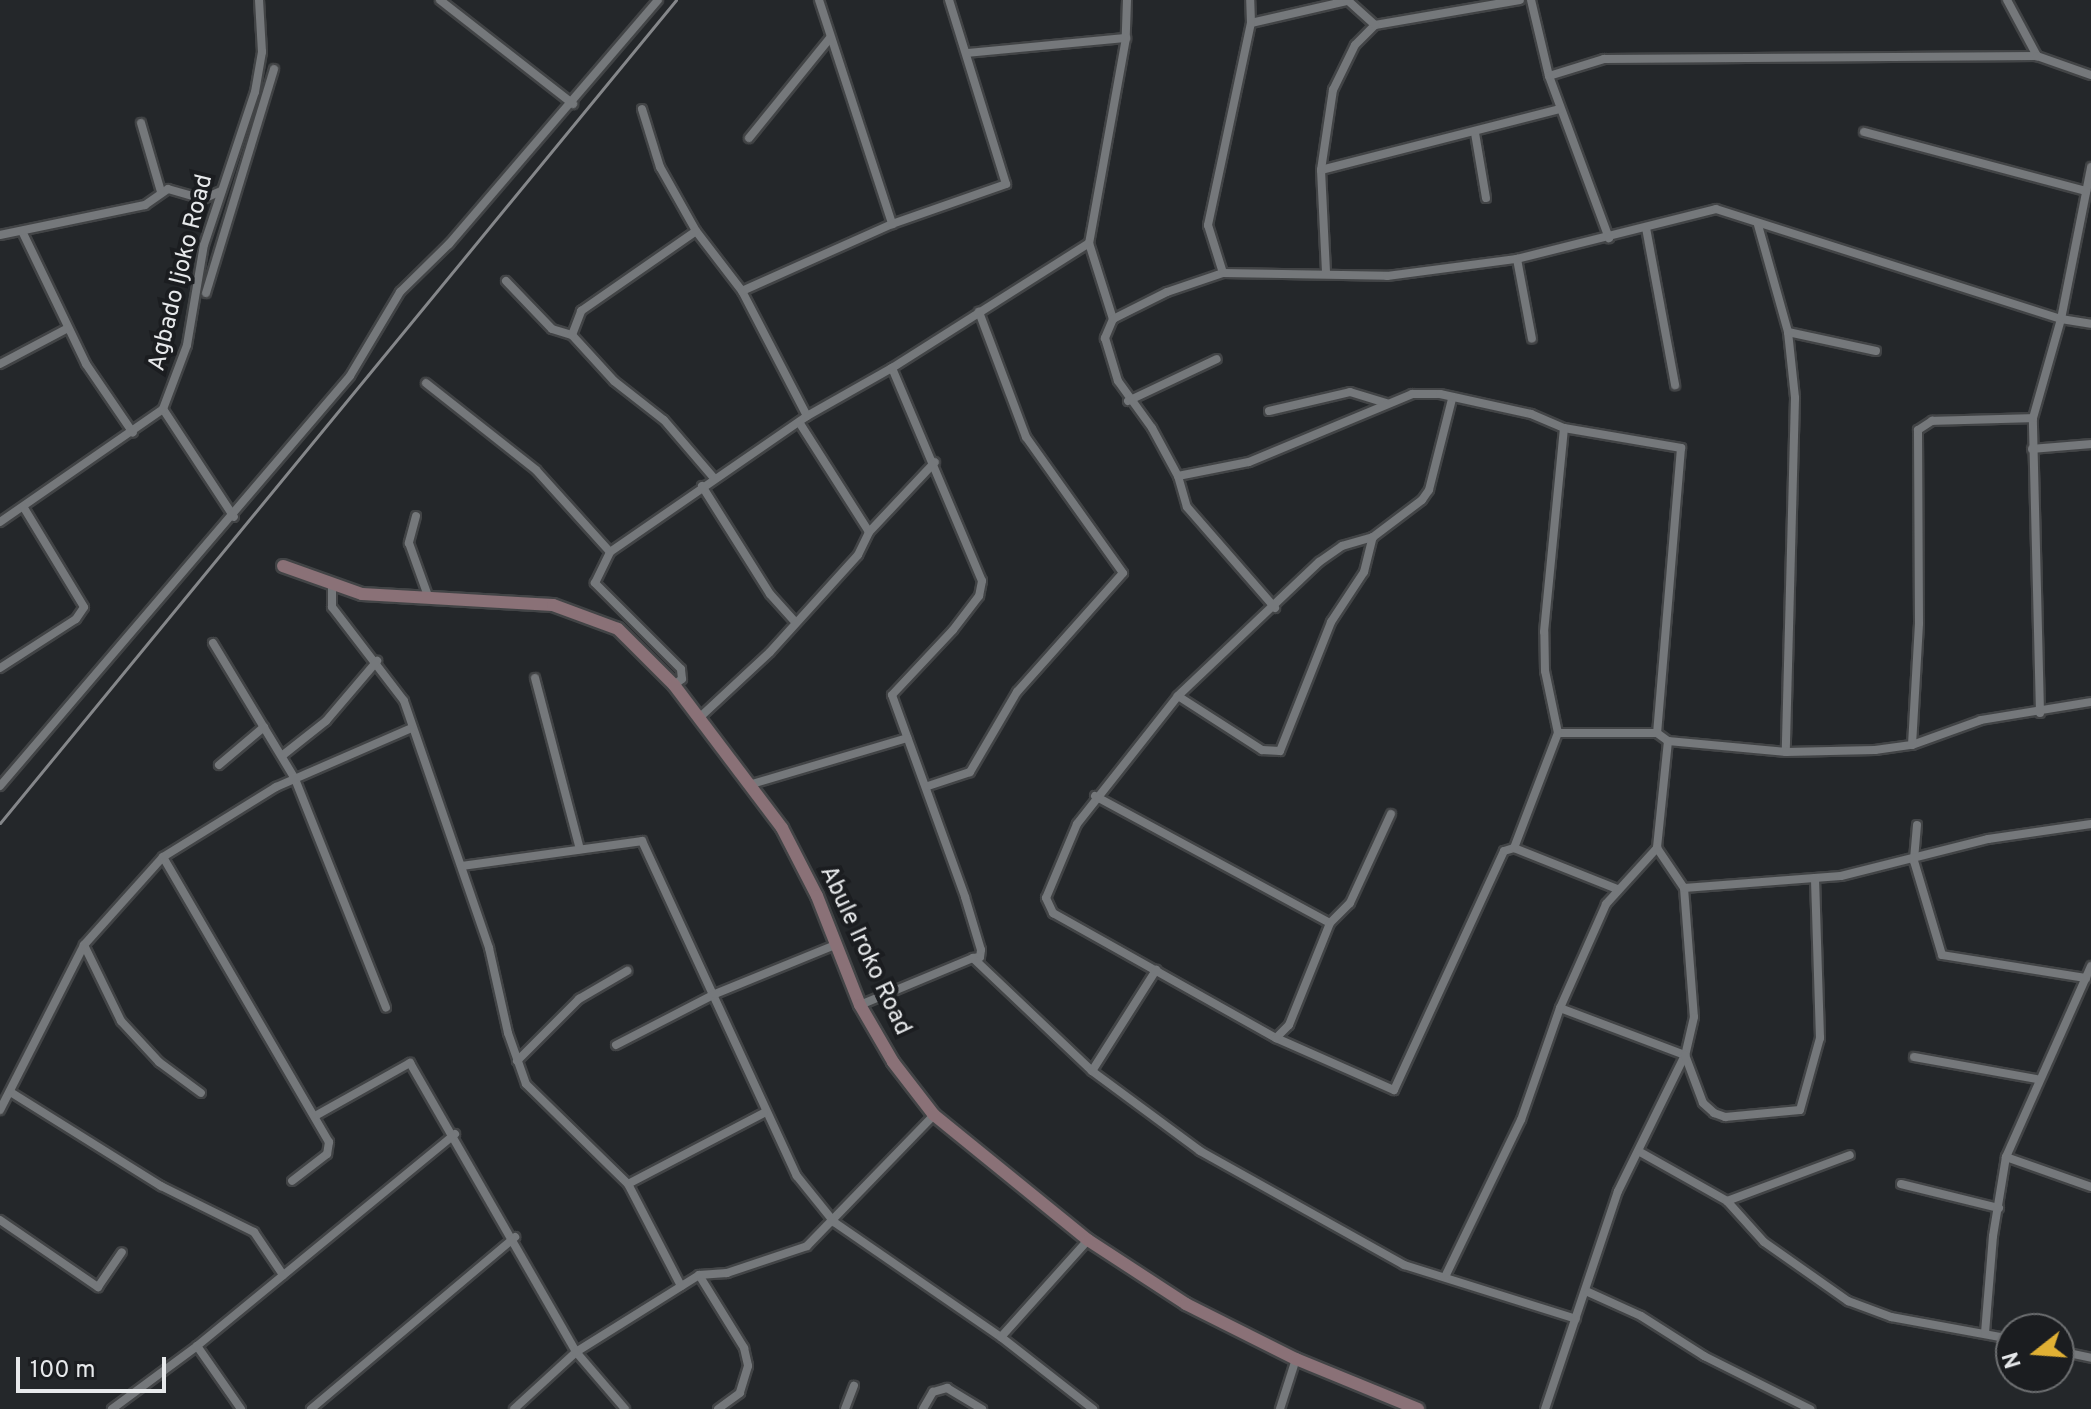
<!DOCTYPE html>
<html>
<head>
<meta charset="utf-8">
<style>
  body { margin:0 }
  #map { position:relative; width:2091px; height:1409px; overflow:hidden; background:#24272a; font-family:Overpass,sans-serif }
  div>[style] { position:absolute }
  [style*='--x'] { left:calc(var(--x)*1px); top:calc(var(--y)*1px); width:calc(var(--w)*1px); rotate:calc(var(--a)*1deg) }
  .roads { filter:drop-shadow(2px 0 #424446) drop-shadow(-2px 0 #424446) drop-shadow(0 2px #424446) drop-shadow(0 -2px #424446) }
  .street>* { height:8px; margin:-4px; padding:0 4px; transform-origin:4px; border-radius:4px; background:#75787b }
  .secondary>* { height:12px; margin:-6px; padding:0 6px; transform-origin:6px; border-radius:6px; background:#8a7177 }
  .rail>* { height:3px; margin:-1.5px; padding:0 1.5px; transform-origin:1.5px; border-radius:1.5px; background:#85878a }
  span { translate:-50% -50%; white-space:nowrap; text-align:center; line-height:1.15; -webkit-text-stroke:8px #1b1d20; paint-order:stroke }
  .street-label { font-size:24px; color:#e7e9eb }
  .north { position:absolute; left:1995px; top:1313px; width:80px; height:80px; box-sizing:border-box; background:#1b1d20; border:2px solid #6d6f71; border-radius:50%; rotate:253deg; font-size:22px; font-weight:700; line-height:32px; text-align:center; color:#e7e9eb }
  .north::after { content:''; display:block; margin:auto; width:28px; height:36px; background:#e0b034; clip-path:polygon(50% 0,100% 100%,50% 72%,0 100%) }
  .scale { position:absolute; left:16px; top:1357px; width:150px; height:36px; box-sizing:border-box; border:4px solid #e7e9eb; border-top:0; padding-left:10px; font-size:24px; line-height:28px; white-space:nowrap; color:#e7e9eb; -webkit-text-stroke:6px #1b1d20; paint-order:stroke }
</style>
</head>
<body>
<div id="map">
  <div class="roads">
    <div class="street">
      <i style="--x:440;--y:0;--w:169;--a:38"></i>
      <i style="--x:819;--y:0;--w:236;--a:71.9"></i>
      <i style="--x:1127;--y:0;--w:38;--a:92"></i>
      <i style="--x:1126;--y:38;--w:208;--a:100.2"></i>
      <i style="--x:1089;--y:243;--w:80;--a:72.5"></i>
      <i style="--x:1113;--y:319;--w:21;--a:113"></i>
      <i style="--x:1105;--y:338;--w:45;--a:73.2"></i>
      <i style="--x:1118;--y:381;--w:58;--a:54.1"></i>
      <i style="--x:1152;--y:428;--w:55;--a:61.6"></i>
      <i style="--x:1178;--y:476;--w:32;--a:74"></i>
      <i style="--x:1187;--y:507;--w:134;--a:48.9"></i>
      <i style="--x:1531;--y:0;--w:78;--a:76.7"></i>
      <i style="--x:1549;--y:76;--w:173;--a:69.7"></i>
      <i style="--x:2007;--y:0;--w:64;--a:61.8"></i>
      <i style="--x:1251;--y:23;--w:98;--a:-12.9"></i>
      <i style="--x:1375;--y:25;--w:147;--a:-9.8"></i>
      <i style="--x:967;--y:53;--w:160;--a:-5.4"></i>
      <i style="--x:1549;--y:76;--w:58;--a:-17.2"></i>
      <i style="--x:1604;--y:59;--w:433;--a:-0.4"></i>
      <i style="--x:2037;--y:56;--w:57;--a:19.4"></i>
      <i style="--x:642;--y:109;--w:61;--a:72.8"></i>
      <i style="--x:660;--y:167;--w:73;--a:60.6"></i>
      <i style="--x:696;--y:231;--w:76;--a:52.5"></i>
      <i style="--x:742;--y:291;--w:141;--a:62.5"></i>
      <i style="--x:141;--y:123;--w:72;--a:73.8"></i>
      <i style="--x:1864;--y:132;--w:230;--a:14.9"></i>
      <i style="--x:1475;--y:133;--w:66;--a:80.4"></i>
      <i style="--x:749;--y:138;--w:129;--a:-51"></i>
      <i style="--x:1321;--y:170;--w:247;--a:-14.3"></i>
      <i style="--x:1758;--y:225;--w:111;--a:74.3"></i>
      <i style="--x:1788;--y:332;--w:66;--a:83.9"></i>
      <i style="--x:1795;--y:398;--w:354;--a:91.5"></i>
      <i style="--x:1646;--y:228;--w:160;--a:79.5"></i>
      <i style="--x:22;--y:231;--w:148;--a:64.3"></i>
      <i style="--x:86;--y:364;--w:83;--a:55.7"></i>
      <i style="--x:0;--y:235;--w:148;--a:-11.7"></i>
      <i style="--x:145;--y:205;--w:28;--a:-35"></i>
      <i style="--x:168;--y:189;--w:36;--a:16"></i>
      <i style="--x:203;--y:199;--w:20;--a:-24"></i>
      <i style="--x:1517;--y:259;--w:81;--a:79.4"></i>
      <i style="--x:1326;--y:272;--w:102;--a:-92.8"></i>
      <i style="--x:1321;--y:170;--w:81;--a:-81.5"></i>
      <i style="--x:1333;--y:90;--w:50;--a:-63.9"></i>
      <i style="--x:1355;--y:45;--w:28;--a:-45"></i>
      <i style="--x:1375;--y:25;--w:38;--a:-138"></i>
      <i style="--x:1223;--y:273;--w:50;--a:-107.4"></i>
      <i style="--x:1208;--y:225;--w:207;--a:-78"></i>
      <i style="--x:1251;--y:23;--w:23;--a:-92"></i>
      <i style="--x:506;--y:281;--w:66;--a:46.2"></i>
      <i style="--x:552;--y:329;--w:21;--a:17"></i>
      <i style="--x:572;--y:335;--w:62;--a:47.6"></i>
      <i style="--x:614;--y:381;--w:63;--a:38"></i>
      <i style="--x:664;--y:420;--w:75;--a:49.3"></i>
      <i style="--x:742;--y:291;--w:164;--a:-24.1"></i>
      <i style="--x:892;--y:224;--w:121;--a:-19.3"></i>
      <i style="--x:1006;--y:184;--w:193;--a:-107.2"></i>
      <i style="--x:206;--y:293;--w:234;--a:-73.1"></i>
      <i style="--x:1113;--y:319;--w:60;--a:-26.6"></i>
      <i style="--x:1167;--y:292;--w:59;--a:-18.7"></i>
      <i style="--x:1223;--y:273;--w:164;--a:1"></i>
      <i style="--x:1387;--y:276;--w:131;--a:-7.5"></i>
      <i style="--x:1517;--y:259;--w:205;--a:-14.1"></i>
      <i style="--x:1716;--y:209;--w:362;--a:17.7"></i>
      <i style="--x:2061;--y:319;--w:30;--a:9"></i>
      <i style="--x:1788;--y:332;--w:90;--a:12.2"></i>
      <i style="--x:572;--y:335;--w:26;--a:-69"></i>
      <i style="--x:581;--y:311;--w:140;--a:-34.8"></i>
      <i style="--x:0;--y:364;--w:77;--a:-27.9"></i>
      <i style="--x:892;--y:368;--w:231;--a:67.1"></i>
      <i style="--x:982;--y:581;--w:15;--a:101"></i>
      <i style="--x:979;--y:596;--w:43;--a:127.4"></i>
      <i style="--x:953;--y:630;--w:89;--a:133.2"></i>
      <i style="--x:892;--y:695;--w:215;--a:70.1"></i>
      <i style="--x:965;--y:897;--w:55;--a:73.2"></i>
      <i style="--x:981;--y:950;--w:7;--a:98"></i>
      <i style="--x:980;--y:957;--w:7;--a:172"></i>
      <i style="--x:973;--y:958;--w:164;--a:43.5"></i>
      <i style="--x:1092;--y:1071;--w:134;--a:36.5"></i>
      <i style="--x:1200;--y:1151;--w:234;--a:29.2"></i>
      <i style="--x:1404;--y:1265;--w:180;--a:17.4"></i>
      <i style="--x:426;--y:383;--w:140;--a:38.3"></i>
      <i style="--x:536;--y:470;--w:110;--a:47.9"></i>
      <i style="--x:1452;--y:399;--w:94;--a:104.2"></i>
      <i style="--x:1429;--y:490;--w:12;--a:125"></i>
      <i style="--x:1422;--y:500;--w:61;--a:142.9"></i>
      <i style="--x:1373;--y:537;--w:32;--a:164"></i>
      <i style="--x:1342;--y:546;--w:28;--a:145"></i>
      <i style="--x:1319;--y:562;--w:195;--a:136.5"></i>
      <i style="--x:1178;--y:696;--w:163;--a:128.3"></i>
      <i style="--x:1077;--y:824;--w:80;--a:112.7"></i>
      <i style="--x:1046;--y:898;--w:17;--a:65"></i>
      <i style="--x:1053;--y:913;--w:256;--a:29.3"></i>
      <i style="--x:1276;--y:1038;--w:129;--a:23.8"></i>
      <i style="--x:1394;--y:1090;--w:263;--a:-65.3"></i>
      <i style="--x:1504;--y:851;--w:10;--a:-17"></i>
      <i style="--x:1514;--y:848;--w:111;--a:21.7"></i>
      <i style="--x:1128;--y:401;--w:98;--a:-25.3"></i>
      <i style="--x:163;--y:409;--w:129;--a:56.7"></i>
      <i style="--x:1269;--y:411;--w:83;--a:-13.2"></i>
      <i style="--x:1350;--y:392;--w:38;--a:17"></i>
      <i style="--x:799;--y:422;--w:130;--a:57.5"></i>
      <i style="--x:2032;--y:449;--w:59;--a:-4.8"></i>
      <i style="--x:1178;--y:476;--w:72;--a:-11.2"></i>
      <i style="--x:1249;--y:462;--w:177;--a:-22.6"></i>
      <i style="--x:1412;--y:394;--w:28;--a:0"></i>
      <i style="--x:1440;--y:394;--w:93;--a:12.4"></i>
      <i style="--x:1531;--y:414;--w:36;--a:23"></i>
      <i style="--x:1564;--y:428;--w:119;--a:9.7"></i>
      <i style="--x:1681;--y:448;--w:286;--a:94.8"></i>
      <i style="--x:1657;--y:733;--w:14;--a:36"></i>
      <i style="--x:1668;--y:741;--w:108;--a:95.9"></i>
      <i style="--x:1657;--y:848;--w:48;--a:56"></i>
      <i style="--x:1684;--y:888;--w:129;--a:85.6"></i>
      <i style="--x:1694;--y:1017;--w:39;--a:103"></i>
      <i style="--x:1685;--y:1055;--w:152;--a:116.2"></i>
      <i style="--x:1618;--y:1191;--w:230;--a:108.5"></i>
      <i style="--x:702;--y:486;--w:128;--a:57.8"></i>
      <i style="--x:770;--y:594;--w:38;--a:48"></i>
      <i style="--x:416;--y:516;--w:28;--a:105"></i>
      <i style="--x:409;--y:543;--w:56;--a:70.3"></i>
      <i style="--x:0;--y:522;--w:198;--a:-34.7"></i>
      <i style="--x:163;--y:409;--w:68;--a:-69.4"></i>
      <i style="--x:187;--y:345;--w:101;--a:-80.4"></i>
      <i style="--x:204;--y:245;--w:161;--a:-71.6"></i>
      <i style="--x:255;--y:92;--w:41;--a:-80.1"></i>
      <i style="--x:262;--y:52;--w:52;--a:-93.3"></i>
      <i style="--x:332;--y:585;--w:22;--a:90"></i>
      <i style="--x:332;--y:607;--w:118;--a:52.5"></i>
      <i style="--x:404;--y:701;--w:261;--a:71"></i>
      <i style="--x:489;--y:948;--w:87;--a:77.4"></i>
      <i style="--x:508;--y:1033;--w:54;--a:70.6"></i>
      <i style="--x:526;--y:1084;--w:143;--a:44.4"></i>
      <i style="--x:628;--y:1184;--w:115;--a:62.5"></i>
      <i style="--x:213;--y:643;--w:159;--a:58.9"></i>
      <i style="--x:295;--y:779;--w:246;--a:68.3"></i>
      <i style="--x:0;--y:668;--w:90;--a:-32.8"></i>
      <i style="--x:76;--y:619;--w:14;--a:-56"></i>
      <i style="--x:84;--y:607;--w:116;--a:-121.2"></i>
      <i style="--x:535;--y:678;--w:177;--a:75.3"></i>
      <i style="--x:674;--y:685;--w:10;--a:-37"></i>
      <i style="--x:682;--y:679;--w:10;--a:-96"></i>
      <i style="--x:681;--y:669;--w:122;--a:-135"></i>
      <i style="--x:595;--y:583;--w:34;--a:-64"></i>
      <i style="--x:610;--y:552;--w:239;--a:-34.6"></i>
      <i style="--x:807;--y:416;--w:98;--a:-29.5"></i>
      <i style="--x:892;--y:368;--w:233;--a:-32.4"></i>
      <i style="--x:1178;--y:696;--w:100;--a:32.7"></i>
      <i style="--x:1262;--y:750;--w:18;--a:3"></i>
      <i style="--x:1280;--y:751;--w:139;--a:-68.4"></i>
      <i style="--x:1331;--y:622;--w:60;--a:-56.6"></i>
      <i style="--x:1364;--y:572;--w:36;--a:-76"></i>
      <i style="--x:2040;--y:713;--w:295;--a:-91.4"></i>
      <i style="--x:2033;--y:418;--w:103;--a:-74.2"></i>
      <i style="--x:2061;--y:319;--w:155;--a:-78.8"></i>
      <i style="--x:698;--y:719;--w:98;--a:-42.9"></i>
      <i style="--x:770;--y:652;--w:131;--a:-47.8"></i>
      <i style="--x:858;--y:555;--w:25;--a:-64"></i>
      <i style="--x:869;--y:532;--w:96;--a:-46.7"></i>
      <i style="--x:1558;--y:733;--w:99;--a:0"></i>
      <i style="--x:1668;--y:741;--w:119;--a:5.3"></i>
      <i style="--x:1786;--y:752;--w:89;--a:-1.3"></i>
      <i style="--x:1875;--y:750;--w:37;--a:-8"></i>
      <i style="--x:1912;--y:745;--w:73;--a:-19.9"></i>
      <i style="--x:1981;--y:720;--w:111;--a:-9.3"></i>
      <i style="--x:1912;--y:745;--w:122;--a:-86.7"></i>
      <i style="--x:1919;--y:623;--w:193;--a:-90.3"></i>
      <i style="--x:1918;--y:430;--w:17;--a:-33"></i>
      <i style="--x:1932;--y:421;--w:101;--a:-1.7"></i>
      <i style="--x:283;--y:755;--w:55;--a:-38.3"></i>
      <i style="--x:326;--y:721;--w:79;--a:-49.6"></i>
      <i style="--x:219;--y:765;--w:59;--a:-40.2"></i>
      <i style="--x:752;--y:784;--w:162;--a:-16.5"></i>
      <i style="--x:0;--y:786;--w:539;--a:-49.51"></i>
      <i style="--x:350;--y:376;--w:98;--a:-59.2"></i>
      <i style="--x:400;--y:292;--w:69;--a:-44.4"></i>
      <i style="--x:449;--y:244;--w:321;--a:-49.4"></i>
      <i style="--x:928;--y:786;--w:44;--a:-18.4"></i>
      <i style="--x:970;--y:772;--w:93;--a:-59.6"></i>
      <i style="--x:1017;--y:692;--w:159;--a:-48.3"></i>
      <i style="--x:1123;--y:573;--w:167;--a:-125.5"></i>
      <i style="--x:1026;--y:437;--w:134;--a:-110.6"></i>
      <i style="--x:1095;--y:796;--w:267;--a:28.4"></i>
      <i style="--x:1917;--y:825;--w:36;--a:95"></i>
      <i style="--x:1914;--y:861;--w:98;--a:73.4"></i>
      <i style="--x:1942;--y:955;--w:146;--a:9.1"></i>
      <i style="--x:1514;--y:848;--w:123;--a:-69.1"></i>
      <i style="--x:1558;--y:733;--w:63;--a:-101.8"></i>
      <i style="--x:1545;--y:671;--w:39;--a:-91"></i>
      <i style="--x:1544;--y:632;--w:205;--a:-84.4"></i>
      <i style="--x:163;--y:857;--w:330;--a:59.8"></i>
      <i style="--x:329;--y:1142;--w:12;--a:99"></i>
      <i style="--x:327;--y:1154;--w:44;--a:142.4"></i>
      <i style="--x:462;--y:866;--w:182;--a:-7.9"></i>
      <i style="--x:642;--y:841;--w:369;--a:65.2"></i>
      <i style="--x:797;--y:1176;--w:59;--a:51.2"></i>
      <i style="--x:834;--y:1222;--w:203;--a:34.6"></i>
      <i style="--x:1001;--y:1337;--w:117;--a:38"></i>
      <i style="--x:1684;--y:888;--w:157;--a:-4.4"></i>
      <i style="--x:1841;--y:876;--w:152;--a:-14.1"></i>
      <i style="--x:1988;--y:839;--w:104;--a:-8.3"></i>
      <i style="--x:84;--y:945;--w:85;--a:64"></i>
      <i style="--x:121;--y:1021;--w:56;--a:47.2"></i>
      <i style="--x:159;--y:1062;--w:52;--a:36.4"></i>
      <i style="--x:860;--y:1005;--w:122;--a:-22.6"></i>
      <i style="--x:1560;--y:1008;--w:134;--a:20.6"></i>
      <i style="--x:1685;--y:1055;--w:51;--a:69.4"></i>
      <i style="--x:1703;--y:1103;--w:15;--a:42"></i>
      <i style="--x:1714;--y:1113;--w:12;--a:20"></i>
      <i style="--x:1725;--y:1117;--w:75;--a:-5.3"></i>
      <i style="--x:1800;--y:1110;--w:75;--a:-74.5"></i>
      <i style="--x:1820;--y:1038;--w:160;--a:-91.8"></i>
      <i style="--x:1276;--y:1038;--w:18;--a:-45"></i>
      <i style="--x:1289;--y:1025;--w:110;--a:-68.1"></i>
      <i style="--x:1330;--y:923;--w:28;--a:-45"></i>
      <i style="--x:1350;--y:903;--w:98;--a:-65.3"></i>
      <i style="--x:616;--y:1045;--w:111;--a:-27.3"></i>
      <i style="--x:715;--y:994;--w:130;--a:-22.2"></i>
      <i style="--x:1914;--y:1057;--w:124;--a:10.2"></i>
      <i style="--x:517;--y:1061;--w:88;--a:-45"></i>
      <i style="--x:579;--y:999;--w:56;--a:-30.3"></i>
      <i style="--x:1092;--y:1071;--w:120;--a:-57.6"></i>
      <i style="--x:12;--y:1093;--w:176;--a:32"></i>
      <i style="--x:161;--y:1186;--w:104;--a:26.3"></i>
      <i style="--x:254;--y:1232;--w:52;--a:56"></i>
      <i style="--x:0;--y:1110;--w:185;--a:-63"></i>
      <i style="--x:84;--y:945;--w:118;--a:-48.1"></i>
      <i style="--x:163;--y:857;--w:133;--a:-31.8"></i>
      <i style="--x:276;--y:787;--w:148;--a:-23.5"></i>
      <i style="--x:315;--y:1116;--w:109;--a:-29.2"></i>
      <i style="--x:410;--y:1063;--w:333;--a:60.1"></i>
      <i style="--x:576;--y:1352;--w:75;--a:49.3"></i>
      <i style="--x:1640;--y:1152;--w:100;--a:29.4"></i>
      <i style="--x:1727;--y:1201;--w:55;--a:47.9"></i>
      <i style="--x:1764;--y:1242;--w:103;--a:35.1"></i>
      <i style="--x:1848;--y:1301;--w:46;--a:20.4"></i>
      <i style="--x:1891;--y:1317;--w:122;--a:10.4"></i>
      <i style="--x:2006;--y:1157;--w:90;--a:19.4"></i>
      <i style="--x:628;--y:1184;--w:153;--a:-27.6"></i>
      <i style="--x:1901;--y:1184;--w:101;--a:13.8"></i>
      <i style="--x:1727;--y:1201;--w:131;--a:-20.5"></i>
      <i style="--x:0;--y:1220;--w:119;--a:34.4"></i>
      <i style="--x:98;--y:1287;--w:42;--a:-55.6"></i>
      <i style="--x:699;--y:1275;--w:86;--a:58.3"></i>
      <i style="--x:744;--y:1348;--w:18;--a:77"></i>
      <i style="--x:748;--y:1366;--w:28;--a:107"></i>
      <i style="--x:740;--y:1393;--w:27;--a:144"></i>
      <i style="--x:1445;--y:1277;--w:174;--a:-64.2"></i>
      <i style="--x:1521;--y:1120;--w:119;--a:-70.8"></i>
      <i style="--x:1560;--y:1008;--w:114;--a:-66.1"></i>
      <i style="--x:1606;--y:904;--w:76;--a:-47.7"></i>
      <i style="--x:1588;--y:1292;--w:58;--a:24.4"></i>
      <i style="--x:1641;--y:1316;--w:75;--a:32.4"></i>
      <i style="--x:1704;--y:1356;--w:119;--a:26.6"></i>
      <i style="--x:1985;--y:1333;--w:97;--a:-85.3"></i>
      <i style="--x:1993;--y:1236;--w:80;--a:-80.7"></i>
      <i style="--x:2006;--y:1157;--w:209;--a:-66"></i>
      <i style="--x:1001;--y:1337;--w:130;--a:-48.1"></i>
      <i style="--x:2059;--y:1351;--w:33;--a:12"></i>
      <i style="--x:112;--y:1409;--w:106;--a:-36.5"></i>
      <i style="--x:241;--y:1409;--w:77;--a:-124.9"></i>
      <i style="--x:197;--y:1346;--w:334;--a:-39.4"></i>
      <i style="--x:311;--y:1409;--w:267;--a:-40.1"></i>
      <i style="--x:514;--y:1409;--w:84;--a:-42.6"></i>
      <i style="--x:576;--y:1352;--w:145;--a:-32"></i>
      <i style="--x:699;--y:1275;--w:28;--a:-4"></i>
      <i style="--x:727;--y:1273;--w:84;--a:-18.6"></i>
      <i style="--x:807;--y:1246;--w:182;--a:-45.9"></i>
      <i style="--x:845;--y:1409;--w:25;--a:-69"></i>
      <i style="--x:923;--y:1409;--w:20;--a:-60"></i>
      <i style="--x:933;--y:1392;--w:15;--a:-16"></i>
      <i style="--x:947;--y:1388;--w:41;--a:31"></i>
      <i style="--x:1280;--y:1409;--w:52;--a:-72.3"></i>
    </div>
    <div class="secondary">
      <i style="--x:283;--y:566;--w:84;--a:19.5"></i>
      <i style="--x:362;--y:594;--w:191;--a:3.3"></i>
      <i style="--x:553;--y:605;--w:69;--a:20.3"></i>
      <i style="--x:618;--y:629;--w:79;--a:45"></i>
      <i style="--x:674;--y:685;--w:179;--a:52.9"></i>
      <i style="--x:782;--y:828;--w:76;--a:62.8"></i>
      <i style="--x:817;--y:896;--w:117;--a:68.5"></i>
      <i style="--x:860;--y:1005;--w:66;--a:59.9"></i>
      <i style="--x:893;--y:1062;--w:67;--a:52.3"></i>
      <i style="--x:934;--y:1115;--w:198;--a:39.1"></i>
      <i style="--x:1088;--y:1240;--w:117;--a:33.1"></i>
      <i style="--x:1186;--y:1304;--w:123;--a:26.6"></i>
      <i style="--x:1296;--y:1359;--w:132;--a:22.3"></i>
    </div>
  </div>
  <div class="rail">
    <i style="--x:0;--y:823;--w:1065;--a:-50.6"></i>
  </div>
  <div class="street-label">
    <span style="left:182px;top:273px;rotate:-76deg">Agbado Ijoko Road</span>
    <span style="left:864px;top:951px;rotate:65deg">Abule Iroko Road</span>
  </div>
  <div class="north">N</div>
  <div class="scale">100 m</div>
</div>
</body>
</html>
